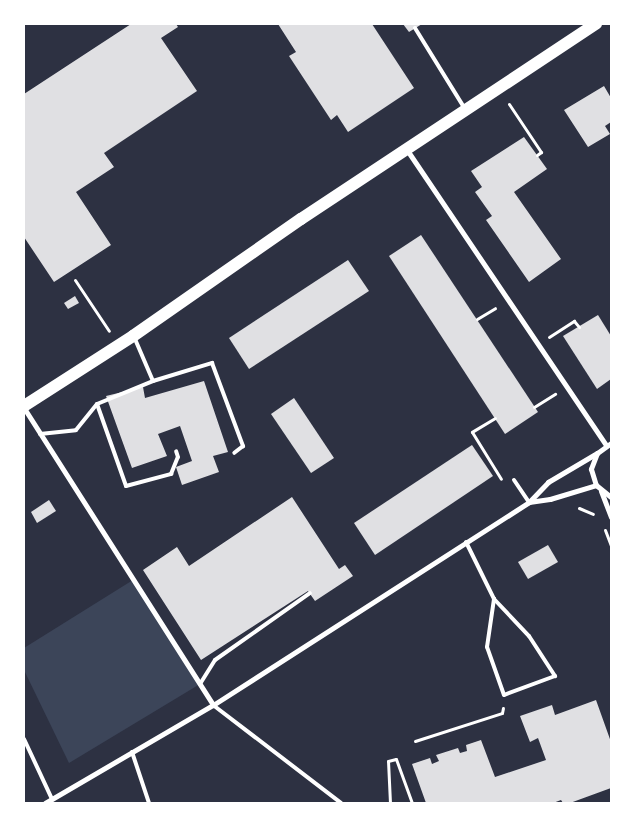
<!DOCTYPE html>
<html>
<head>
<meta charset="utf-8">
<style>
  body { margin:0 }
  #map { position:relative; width:635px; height:827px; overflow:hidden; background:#2d3142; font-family:Mulish,sans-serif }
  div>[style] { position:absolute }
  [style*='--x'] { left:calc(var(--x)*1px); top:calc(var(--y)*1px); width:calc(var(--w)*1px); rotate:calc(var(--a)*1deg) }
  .green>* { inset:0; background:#3c4559 }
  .building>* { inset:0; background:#e0e0e3 }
  .path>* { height:3px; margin:-1.5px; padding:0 1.5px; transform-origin:1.5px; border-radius:1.5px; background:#fff }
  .service>* { height:4px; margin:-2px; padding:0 2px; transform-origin:2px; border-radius:2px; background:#fff }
  .minor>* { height:5px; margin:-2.5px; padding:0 2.5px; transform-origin:2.5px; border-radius:2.5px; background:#fff }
  .primary>* { height:12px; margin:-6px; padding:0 6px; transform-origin:6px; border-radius:6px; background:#fff }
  span { translate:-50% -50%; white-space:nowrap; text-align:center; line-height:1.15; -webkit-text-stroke:4px #fff; paint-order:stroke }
  .frame { position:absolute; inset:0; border:25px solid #fff; pointer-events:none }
</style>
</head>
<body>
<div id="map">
  <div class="green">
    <i style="clip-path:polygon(133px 580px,200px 684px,69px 763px,24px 670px,24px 648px)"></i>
  </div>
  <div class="building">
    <i style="clip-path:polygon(131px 24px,176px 24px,178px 27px,161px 38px,197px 91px,104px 153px,114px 167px,76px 192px,111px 245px,54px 282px,24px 237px,24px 94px)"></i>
    <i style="clip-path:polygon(278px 24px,372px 24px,414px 88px,348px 132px,337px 115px,331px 120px,289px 56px,296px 52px)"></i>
    <i style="clip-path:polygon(403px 24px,422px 24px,409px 32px)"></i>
    <i style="clip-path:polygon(604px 86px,611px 98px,611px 122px,605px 126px,610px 134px,588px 147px,564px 110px)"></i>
    <i style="clip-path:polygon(524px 137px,547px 169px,514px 192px,561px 259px,529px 282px,486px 220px,492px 216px,475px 192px,482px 187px,471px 171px)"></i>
    <i style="clip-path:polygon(421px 235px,538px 412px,505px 434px,389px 256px)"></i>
    <i style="clip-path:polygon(348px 260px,369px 291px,249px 369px,229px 338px)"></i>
    <i style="clip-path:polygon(75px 296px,79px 303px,68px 309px,64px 303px)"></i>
    <i style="clip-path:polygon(598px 315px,611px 336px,611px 379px,597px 389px,563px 336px)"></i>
    <i style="clip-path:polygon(204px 381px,228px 452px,213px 456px,219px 472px,182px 485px,176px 467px,192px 461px,180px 426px,158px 434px,167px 456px,132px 468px,106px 396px,143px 387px,145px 398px)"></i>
    <i style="clip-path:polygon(294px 398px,334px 458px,311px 473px,271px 414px)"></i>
    <i style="clip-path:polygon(472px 445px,493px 476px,375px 555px,354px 523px)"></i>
    <i style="clip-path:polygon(292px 497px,339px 569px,345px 565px,353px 576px,315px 601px,308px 591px,201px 660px,143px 570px,177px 547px,189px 566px)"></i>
    <i style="clip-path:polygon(49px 500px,56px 511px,37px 523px,31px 512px)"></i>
    <i style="clip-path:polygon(548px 545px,558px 562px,528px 579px,518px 562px)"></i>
    <i style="clip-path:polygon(596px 700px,611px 742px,611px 788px,570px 803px,563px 803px,561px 800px,553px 803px,426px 803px,412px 764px,430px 758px,432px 764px,439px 761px,436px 755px,458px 748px,460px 753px,467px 751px,466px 745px,481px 740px,495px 777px,546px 760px,538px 738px,530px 742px,520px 716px,552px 705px,555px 715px)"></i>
  </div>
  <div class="path">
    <i style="--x:509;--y:104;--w:58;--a:56.3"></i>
    <i style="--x:541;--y:152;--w:5;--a:143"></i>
    <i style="--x:75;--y:280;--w:61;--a:56.3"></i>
    <i style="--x:477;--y:319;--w:21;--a:-31"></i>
    <i style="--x:549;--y:337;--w:30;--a:-33"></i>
    <i style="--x:574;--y:321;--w:8;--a:50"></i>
    <i style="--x:534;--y:407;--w:25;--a:-32"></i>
    <i style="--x:495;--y:418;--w:27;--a:149"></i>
    <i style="--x:472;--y:432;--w:55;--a:58.3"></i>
    <i style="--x:579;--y:508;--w:15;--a:23"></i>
    <i style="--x:605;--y:530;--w:17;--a:69"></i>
    <i style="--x:415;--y:741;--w:91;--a:-17.8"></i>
    <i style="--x:502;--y:713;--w:5;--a:-79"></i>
    <i style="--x:390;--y:803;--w:42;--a:-92.7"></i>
    <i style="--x:388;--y:761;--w:8;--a:-14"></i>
    <i style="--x:396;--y:759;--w:47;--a:70"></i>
  </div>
  <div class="service">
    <i style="--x:415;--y:28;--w:95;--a:58.3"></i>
    <i style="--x:153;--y:381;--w:62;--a:-17"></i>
    <i style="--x:212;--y:363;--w:89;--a:69.5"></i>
    <i style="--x:243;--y:446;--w:11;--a:142"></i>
    <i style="--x:97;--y:404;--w:87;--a:70.5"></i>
    <i style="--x:126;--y:486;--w:47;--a:-14.9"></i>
    <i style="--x:171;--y:474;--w:18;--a:-68"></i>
    <i style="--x:178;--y:457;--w:6;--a:-108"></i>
    <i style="--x:40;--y:434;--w:36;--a:-6"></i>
    <i style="--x:76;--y:430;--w:33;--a:-51"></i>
    <i style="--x:97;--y:404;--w:61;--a:-22.3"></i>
    <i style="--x:153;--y:381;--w:46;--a:-113.2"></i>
    <i style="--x:514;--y:480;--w:27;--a:56"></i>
    <i style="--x:466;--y:542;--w:64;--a:63.8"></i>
    <i style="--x:494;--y:599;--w:51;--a:46.6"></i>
    <i style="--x:529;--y:636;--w:48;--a:57"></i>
    <i style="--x:555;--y:676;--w:54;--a:159.6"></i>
    <i style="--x:504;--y:695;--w:51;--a:-109.5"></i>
    <i style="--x:487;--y:647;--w:49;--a:-81.7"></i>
    <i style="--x:200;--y:684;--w:28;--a:-58"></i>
    <i style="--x:215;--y:660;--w:116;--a:-35.2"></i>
    <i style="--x:213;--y:705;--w:161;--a:37.4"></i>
    <i style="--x:24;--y:739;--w:66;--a:65"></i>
    <i style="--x:132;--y:752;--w:54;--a:71.6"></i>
  </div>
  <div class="minor">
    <i style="--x:407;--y:150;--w:356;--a:56"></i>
    <i style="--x:24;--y:408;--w:352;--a:57.5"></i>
    <i style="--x:611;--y:443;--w:17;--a:144"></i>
    <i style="--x:597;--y:453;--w:17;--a:111"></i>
    <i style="--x:591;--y:469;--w:17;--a:73"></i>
    <i style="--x:596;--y:485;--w:19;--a:39"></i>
    <i style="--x:601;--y:491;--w:28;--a:69"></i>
    <i style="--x:529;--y:502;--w:21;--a:-8"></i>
    <i style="--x:550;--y:499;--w:48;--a:-16.9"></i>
    <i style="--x:45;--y:803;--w:194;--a:-30.3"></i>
    <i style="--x:213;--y:705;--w:376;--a:-32.7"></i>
    <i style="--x:529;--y:502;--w:28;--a:-46"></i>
    <i style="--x:548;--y:482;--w:57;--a:-30.6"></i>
  </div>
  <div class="primary">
    <i style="--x:24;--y:406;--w:130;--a:-32.7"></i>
    <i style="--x:133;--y:336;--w:205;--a:-34.9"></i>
    <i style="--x:301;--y:219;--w:354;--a:-33.5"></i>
  </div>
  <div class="frame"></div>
</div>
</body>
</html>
